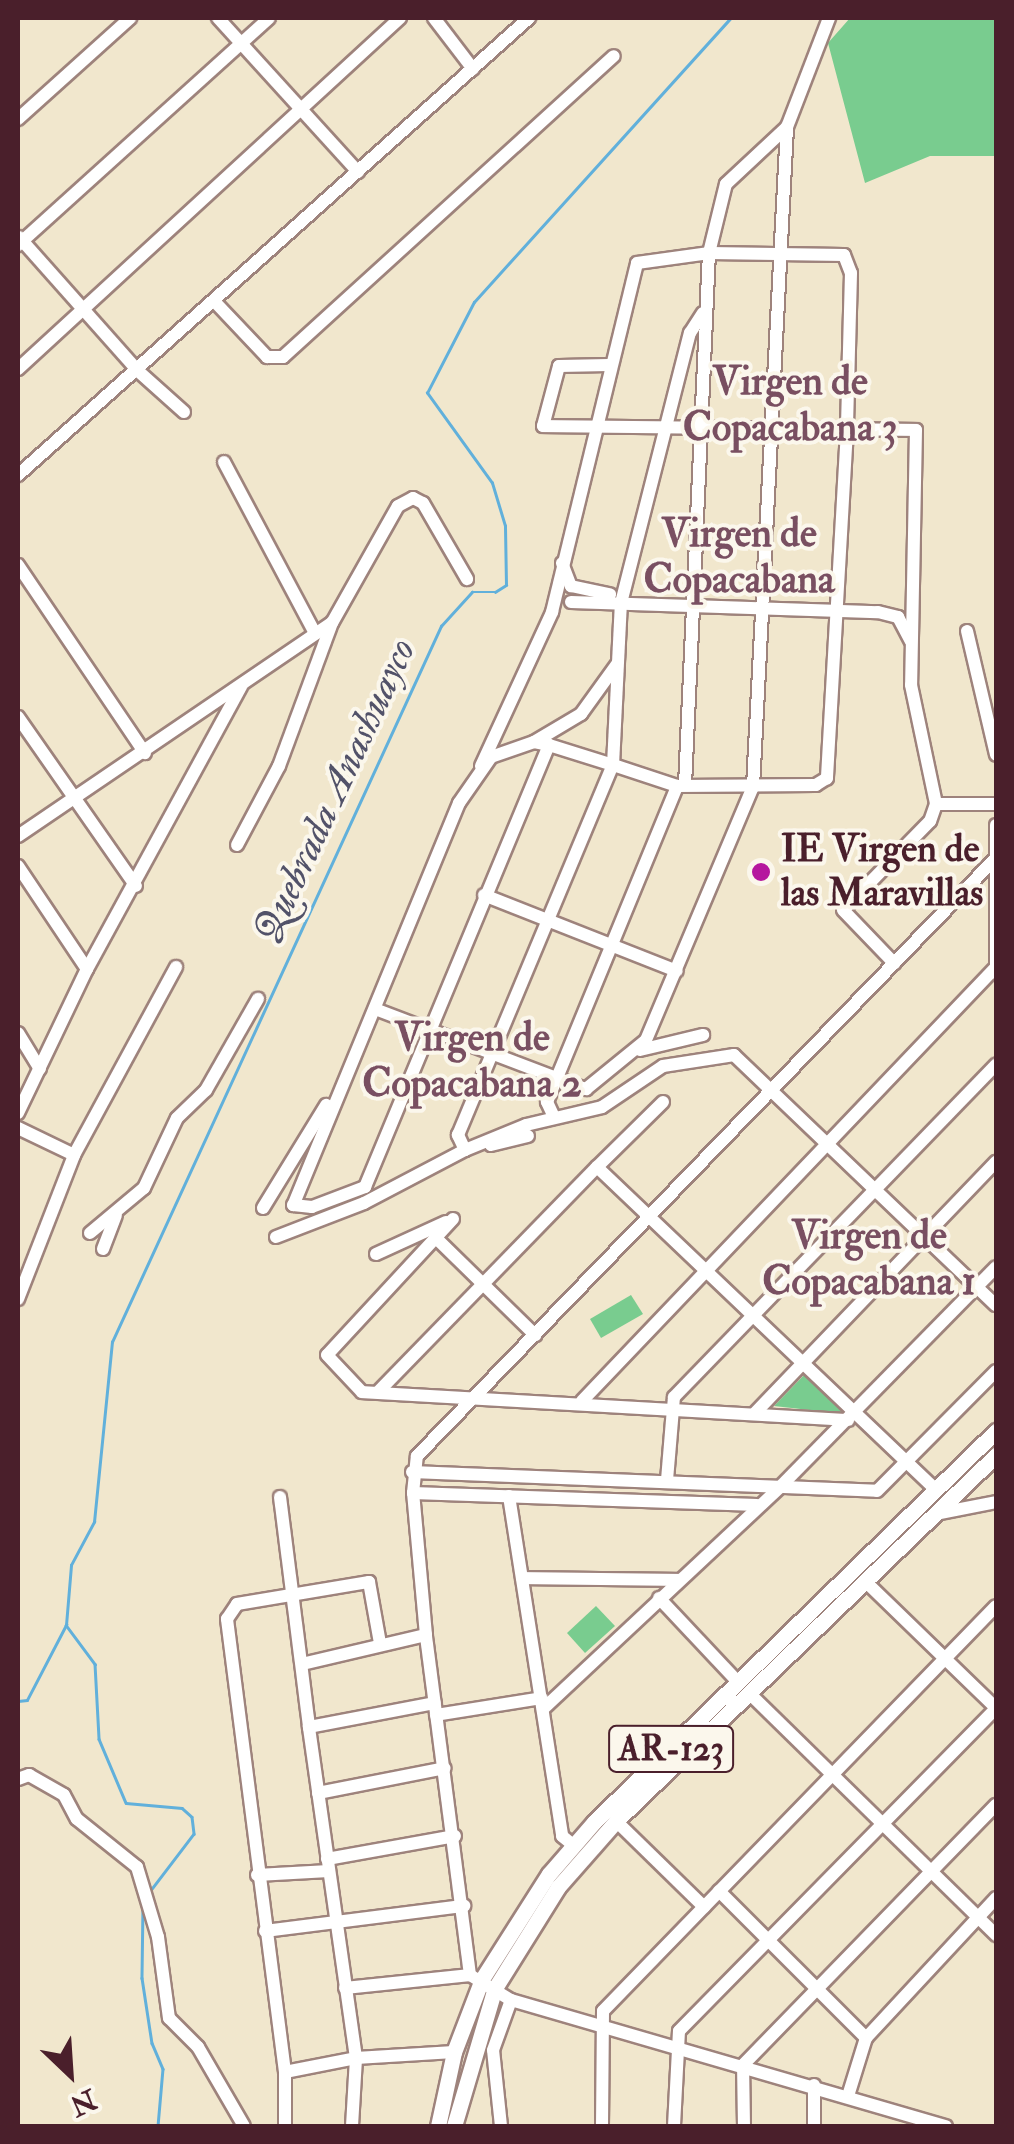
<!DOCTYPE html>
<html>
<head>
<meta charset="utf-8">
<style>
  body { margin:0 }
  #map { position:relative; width:1014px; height:2144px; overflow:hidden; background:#f1e7cd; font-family:"IM FELL Double Pica",serif }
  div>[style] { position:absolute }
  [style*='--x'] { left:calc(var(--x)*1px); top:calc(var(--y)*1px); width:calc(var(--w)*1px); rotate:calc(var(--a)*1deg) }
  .green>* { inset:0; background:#79cc8f }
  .stream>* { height:2.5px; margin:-1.25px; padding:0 1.25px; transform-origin:1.25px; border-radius:1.25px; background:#61b0db }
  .roads { filter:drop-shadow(2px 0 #9e837c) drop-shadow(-2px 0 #9e837c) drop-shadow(0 2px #9e837c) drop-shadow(0 -2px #9e837c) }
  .minor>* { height:12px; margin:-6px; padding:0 6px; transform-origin:6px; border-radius:6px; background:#fff }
  .major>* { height:15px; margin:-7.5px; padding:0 7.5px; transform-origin:7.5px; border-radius:7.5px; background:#fff }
  .dots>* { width:28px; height:28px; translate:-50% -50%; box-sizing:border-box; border:5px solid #fbf7ec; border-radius:50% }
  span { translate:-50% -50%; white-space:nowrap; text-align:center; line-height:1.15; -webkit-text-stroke:8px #fbf7ec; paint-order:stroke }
  .shield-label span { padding:2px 8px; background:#fbf7ec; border:2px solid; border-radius:8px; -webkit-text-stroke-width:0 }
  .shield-label { font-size:35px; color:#4a1f2b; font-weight:700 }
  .poi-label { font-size:38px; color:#4a1f2b; font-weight:700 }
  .left { translate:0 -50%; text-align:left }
  .neighbourhood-label { font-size:40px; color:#794f61; font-weight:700 }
  .water-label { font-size:40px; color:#525269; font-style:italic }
  .frame { position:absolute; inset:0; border:20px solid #4a1f2b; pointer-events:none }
  .north { position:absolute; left:20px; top:2024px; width:100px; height:100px; -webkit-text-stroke:8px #fbf7ec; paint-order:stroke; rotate:155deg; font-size:28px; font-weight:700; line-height:40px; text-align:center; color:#4a1f2b }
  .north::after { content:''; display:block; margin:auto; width:35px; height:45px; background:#4a1f2b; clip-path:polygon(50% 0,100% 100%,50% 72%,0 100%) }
</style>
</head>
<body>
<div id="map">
  <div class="green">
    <i style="clip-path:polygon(850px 18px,996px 18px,996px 156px,930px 156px,865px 183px,828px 43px)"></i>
    <i style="clip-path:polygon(631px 1295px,643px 1314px,601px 1338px,590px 1319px)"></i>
    <i style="clip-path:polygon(805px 1374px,845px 1414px,774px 1406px)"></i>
    <i style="clip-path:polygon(596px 1606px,615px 1626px,585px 1653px,567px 1633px)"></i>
  </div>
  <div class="stream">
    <i style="--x:66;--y:1625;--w:49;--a:53.4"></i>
    <i style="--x:95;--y:1664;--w:75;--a:86.9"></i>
    <i style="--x:99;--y:1739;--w:69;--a:67.1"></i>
    <i style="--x:126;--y:1803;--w:56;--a:5.1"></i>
    <i style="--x:182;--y:1808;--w:13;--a:42"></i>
    <i style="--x:192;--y:1817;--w:17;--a:83"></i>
    <i style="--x:194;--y:1834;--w:74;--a:127.3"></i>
    <i style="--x:18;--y:1701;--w:9;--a:-6"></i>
    <i style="--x:27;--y:1700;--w:85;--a:-62.5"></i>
    <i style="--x:66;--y:1625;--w:60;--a:-85.2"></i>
    <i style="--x:71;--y:1565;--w:49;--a:-61.9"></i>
    <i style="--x:94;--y:1522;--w:181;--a:-84.3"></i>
    <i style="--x:112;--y:1342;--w:788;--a:-65.32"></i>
    <i style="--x:441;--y:626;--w:46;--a:-47.6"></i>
    <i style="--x:472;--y:592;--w:23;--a:0"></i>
    <i style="--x:495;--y:592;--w:13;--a:-32"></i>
    <i style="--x:506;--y:585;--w:59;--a:-91"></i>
    <i style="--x:505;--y:526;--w:45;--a:-106.8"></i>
    <i style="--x:492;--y:483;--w:111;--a:-125.8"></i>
    <i style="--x:427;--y:393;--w:102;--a:-62.7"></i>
    <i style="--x:474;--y:302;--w:383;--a:-47.9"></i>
    <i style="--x:143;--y:1905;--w:73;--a:90.8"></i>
    <i style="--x:142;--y:1978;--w:66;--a:81.3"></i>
    <i style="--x:152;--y:2043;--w:28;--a:67"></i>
    <i style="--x:163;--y:2069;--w:57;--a:95"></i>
  </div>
  <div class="roads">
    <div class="minor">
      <i style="--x:218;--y:18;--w:208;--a:47.7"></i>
      <i style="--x:434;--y:18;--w:64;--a:52.6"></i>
      <i style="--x:18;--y:119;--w:151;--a:-42"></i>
      <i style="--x:19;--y:237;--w:178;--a:48.4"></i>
      <i style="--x:137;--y:370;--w:63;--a:41.8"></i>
      <i style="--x:18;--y:245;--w:338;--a:-42.1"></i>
      <i style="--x:215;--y:302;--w:76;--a:46.6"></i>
      <i style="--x:267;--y:357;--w:16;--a:0"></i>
      <i style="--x:283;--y:357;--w:447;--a:-42.3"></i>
      <i style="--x:609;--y:365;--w:50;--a:178.9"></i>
      <i style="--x:559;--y:366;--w:62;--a:104.9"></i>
      <i style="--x:543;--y:426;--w:373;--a:0.6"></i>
      <i style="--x:916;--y:430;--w:255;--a:91.1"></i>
      <i style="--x:911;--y:685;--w:122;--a:78.1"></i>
      <i style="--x:936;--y:804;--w:18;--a:109"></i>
      <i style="--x:930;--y:821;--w:124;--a:134.3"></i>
      <i style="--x:843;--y:910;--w:74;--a:46.1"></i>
      <i style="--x:18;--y:369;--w:519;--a:-42.58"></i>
      <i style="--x:224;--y:462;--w:194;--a:62"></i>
      <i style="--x:18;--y:475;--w:686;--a:-41.81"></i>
      <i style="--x:562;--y:563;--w:25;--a:69"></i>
      <i style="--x:571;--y:586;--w:40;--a:12"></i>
      <i style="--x:18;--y:565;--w:227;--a:56"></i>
      <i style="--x:571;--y:602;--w:307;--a:1.9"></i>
      <i style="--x:878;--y:612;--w:21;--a:14"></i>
      <i style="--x:898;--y:617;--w:27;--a:62"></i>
      <i style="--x:967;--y:631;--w:127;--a:76.8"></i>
      <i style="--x:18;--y:717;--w:206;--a:55.1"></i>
      <i style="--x:534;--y:742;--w:55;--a:-30.8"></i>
      <i style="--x:581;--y:714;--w:62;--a:-54.2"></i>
      <i style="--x:481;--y:766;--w:170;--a:-65.2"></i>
      <i style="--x:552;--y:612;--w:359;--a:-76.3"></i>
      <i style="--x:637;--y:263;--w:73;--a:-7.9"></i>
      <i style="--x:709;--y:253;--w:135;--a:0.8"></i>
      <i style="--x:844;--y:255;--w:19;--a:69"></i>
      <i style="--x:851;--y:273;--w:157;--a:91.5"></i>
      <i style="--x:847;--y:430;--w:349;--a:93.3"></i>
      <i style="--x:827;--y:778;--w:13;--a:148"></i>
      <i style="--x:816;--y:785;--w:139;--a:179.6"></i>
      <i style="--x:677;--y:786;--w:67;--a:-161.8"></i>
      <i style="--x:613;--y:765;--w:67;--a:-162.6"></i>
      <i style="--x:549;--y:745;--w:15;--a:-169"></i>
      <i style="--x:534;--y:742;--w:46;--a:160.8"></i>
      <i style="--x:491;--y:757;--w:56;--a:124.8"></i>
      <i style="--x:459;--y:803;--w:435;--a:112.4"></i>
      <i style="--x:293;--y:1205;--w:19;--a:6"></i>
      <i style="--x:312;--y:1207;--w:57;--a:-20.7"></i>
      <i style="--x:365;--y:1187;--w:479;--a:-67.4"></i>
      <i style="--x:685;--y:785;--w:533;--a:-87.42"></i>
      <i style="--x:709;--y:253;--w:71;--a:-76.2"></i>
      <i style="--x:726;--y:184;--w:83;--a:-43.1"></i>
      <i style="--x:787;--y:127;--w:117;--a:-68.9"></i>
      <i style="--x:936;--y:804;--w:60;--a:0"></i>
      <i style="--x:18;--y:836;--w:379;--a:-34.2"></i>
      <i style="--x:332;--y:623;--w:134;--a:-60.6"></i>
      <i style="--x:398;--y:506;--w:17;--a:-28"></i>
      <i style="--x:413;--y:498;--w:11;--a:27"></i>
      <i style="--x:423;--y:503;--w:88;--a:59.9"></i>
      <i style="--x:237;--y:845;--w:89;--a:-62"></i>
      <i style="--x:279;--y:766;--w:153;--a:-69.7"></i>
      <i style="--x:18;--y:866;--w:124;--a:56.2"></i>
      <i style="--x:484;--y:895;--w:207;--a:21.5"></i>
      <i style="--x:996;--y:973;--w:148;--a:-90"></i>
      <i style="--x:375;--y:1009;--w:226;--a:20.8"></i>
      <i style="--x:586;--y:1089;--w:77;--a:-39.2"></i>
      <i style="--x:646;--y:1040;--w:275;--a:-67.1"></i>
      <i style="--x:753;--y:787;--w:661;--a:-87.05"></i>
      <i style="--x:18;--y:1033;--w:42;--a:58.6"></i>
      <i style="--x:640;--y:1050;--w:65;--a:-13.4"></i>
      <i style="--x:663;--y:1102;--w:93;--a:135.4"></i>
      <i style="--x:597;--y:1167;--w:467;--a:43.6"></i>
      <i style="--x:18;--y:1113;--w:160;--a:-64.4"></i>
      <i style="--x:87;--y:969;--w:322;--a:-61.4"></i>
      <i style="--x:554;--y:1117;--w:17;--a:-115"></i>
      <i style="--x:547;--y:1102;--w:342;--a:-67.6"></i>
      <i style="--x:18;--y:1128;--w:62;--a:25.7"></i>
      <i style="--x:491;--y:1145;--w:38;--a:-14"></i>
      <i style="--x:465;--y:1150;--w:66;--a:-22.3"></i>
      <i style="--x:526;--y:1125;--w:78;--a:-13.3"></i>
      <i style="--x:602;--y:1107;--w:73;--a:-33.9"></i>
      <i style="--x:663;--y:1066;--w:72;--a:-8.8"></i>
      <i style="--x:734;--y:1055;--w:362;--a:43.7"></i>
      <i style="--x:263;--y:1208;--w:121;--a:-58.5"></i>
      <i style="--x:453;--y:1219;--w:185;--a:132.8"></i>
      <i style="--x:327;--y:1355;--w:51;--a:46.6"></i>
      <i style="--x:362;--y:1392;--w:487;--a:3.3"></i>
      <i style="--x:90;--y:1233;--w:70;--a:-39.8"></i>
      <i style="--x:144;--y:1188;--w:77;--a:-64.8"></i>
      <i style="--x:177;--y:1118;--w:40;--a:-44"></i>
      <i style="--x:206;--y:1090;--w:105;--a:-60.3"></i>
      <i style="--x:276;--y:1237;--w:94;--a:-21.1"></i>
      <i style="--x:364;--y:1203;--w:114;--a:-27.7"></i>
      <i style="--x:465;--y:1150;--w:17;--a:-115"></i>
      <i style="--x:458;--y:1135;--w:401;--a:-67.3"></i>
      <i style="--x:613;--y:765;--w:162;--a:-87.2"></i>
      <i style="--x:621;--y:603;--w:279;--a:-75.7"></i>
      <i style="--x:690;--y:333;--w:24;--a:-57"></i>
      <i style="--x:436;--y:1238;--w:139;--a:44.4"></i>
      <i style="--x:103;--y:1249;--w:36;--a:-69"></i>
      <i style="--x:376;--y:1254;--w:77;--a:-24.6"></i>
      <i style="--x:18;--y:1299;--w:155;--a:-68.7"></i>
      <i style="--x:74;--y:1155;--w:214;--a:-61.5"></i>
      <i style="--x:378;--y:1392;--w:314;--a:-45.8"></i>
      <i style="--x:582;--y:1401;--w:600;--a:-46.35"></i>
      <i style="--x:755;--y:1413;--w:348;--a:-46.2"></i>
      <i style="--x:412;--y:1472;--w:465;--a:2.3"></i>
      <i style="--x:877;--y:1491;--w:169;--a:-45.2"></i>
      <i style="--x:667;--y:1480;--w:83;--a:-85.2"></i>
      <i style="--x:674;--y:1397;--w:463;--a:-45.9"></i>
      <i style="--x:413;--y:1493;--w:344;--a:2"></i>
      <i style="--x:509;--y:1496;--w:344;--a:81.1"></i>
      <i style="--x:562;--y:1836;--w:14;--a:39"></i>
      <i style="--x:280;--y:1497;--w:232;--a:82.8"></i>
      <i style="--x:935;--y:1514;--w:62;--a:-11.1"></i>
      <i style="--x:522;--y:1578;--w:157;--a:0.7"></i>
      <i style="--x:866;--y:1582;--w:181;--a:44.1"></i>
      <i style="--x:659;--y:1598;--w:115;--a:46.8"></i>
      <i style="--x:302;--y:1664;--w:127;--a:-13.2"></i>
      <i style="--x:749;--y:1693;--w:346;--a:44.4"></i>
      <i style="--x:543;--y:1709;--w:325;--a:-43.1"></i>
      <i style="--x:780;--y:1487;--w:308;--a:-45.5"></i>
      <i style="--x:436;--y:1715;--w:107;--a:-9.1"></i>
      <i style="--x:18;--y:1779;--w:12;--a:-20"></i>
      <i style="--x:29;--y:1775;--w:40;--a:29.7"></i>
      <i style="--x:64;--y:1795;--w:27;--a:62"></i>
      <i style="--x:77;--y:1819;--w:77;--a:38.7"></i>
      <i style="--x:137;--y:1867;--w:73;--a:73.3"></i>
      <i style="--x:158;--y:1937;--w:82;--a:82.3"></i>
      <i style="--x:169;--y:2018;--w:41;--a:45"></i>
      <i style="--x:198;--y:2047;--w:91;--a:59.8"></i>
      <i style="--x:318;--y:1793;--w:129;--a:-11.1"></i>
      <i style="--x:616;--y:1821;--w:123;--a:44.3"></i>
      <i style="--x:327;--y:1859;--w:130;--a:-10.2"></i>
      <i style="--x:257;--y:1875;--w:72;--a:-3.2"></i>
      <i style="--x:719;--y:1891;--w:208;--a:45"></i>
      <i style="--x:265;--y:1931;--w:201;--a:-7.2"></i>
      <i style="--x:470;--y:1975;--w:343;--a:-97.4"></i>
      <i style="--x:426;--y:1635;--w:143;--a:-95.2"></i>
      <i style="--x:413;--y:1493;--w:37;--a:-84"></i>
      <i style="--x:417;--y:1456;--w:830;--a:-45.93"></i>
      <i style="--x:345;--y:1988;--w:126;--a:-5.9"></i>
      <i style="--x:470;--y:1975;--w:48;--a:31.4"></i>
      <i style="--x:511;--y:2000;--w:453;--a:16.2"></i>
      <i style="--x:285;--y:2072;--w:72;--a:-11.2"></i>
      <i style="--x:356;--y:2058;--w:98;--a:-3.5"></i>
      <i style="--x:814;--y:2085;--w:41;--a:90"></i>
      <i style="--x:848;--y:2096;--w:61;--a:-72.8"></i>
      <i style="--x:866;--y:2038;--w:191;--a:-47.1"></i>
      <i style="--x:285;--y:2126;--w:54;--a:-90"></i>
      <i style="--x:285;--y:2072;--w:457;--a:-97.3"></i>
      <i style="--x:227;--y:1619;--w:18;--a:-56"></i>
      <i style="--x:237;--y:1604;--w:134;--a:-9.5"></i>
      <i style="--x:369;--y:1582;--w:62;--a:79.8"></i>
      <i style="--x:352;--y:2126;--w:68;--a:-86.6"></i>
      <i style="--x:356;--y:2058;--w:334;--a:-98.1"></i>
      <i style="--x:309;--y:1727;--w:128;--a:-10.8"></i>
      <i style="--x:501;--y:2126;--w:76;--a:-96"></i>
      <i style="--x:493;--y:2050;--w:53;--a:-70.2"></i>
      <i style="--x:602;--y:2126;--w:115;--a:-89.5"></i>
      <i style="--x:603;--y:2011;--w:564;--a:-45.86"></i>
      <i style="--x:674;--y:2126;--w:95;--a:-87"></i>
      <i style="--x:679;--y:2031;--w:453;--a:-45.5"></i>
      <i style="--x:744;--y:2126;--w:61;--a:-90.9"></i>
      <i style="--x:743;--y:2065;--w:363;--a:-45.8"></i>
    </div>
    <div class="major">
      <i style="--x:438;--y:2126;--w:76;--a:-77.8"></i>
      <i style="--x:454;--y:2052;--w:78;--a:-69"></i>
      <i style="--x:482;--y:1979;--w:125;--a:-57.5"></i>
      <i style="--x:549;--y:1874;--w:69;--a:-49.1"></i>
      <i style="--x:594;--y:1822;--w:561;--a:-44.21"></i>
      <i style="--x:454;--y:2126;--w:144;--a:-73.5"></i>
      <i style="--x:495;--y:1988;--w:119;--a:-58"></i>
      <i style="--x:558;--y:1887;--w:88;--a:-48.7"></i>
      <i style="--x:616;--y:1821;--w:528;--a:-43.92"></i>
    </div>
  </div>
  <div class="dots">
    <i style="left:761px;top:872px;background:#b5179e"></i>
  </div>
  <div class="shield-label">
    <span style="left:671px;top:1749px">AR-123</span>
  </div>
  <div class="poi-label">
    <span class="left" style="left:781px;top:872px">IE Virgen de<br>las Maravillas</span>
  </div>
  <div class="neighbourhood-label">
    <span style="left:790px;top:405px">Virgen de<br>Copacabana 3</span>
    <span style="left:739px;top:557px">Virgen de<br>Copacabana</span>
    <span style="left:472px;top:1061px">Virgen de<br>Copacabana 2</span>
    <span style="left:869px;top:1259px">Virgen de<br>Copacabana 1</span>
  </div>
  <div class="water-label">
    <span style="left:335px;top:791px;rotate:-65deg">Quebrada Anashuayco</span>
  </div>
  <div class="frame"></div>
  <div class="north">N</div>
</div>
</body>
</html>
